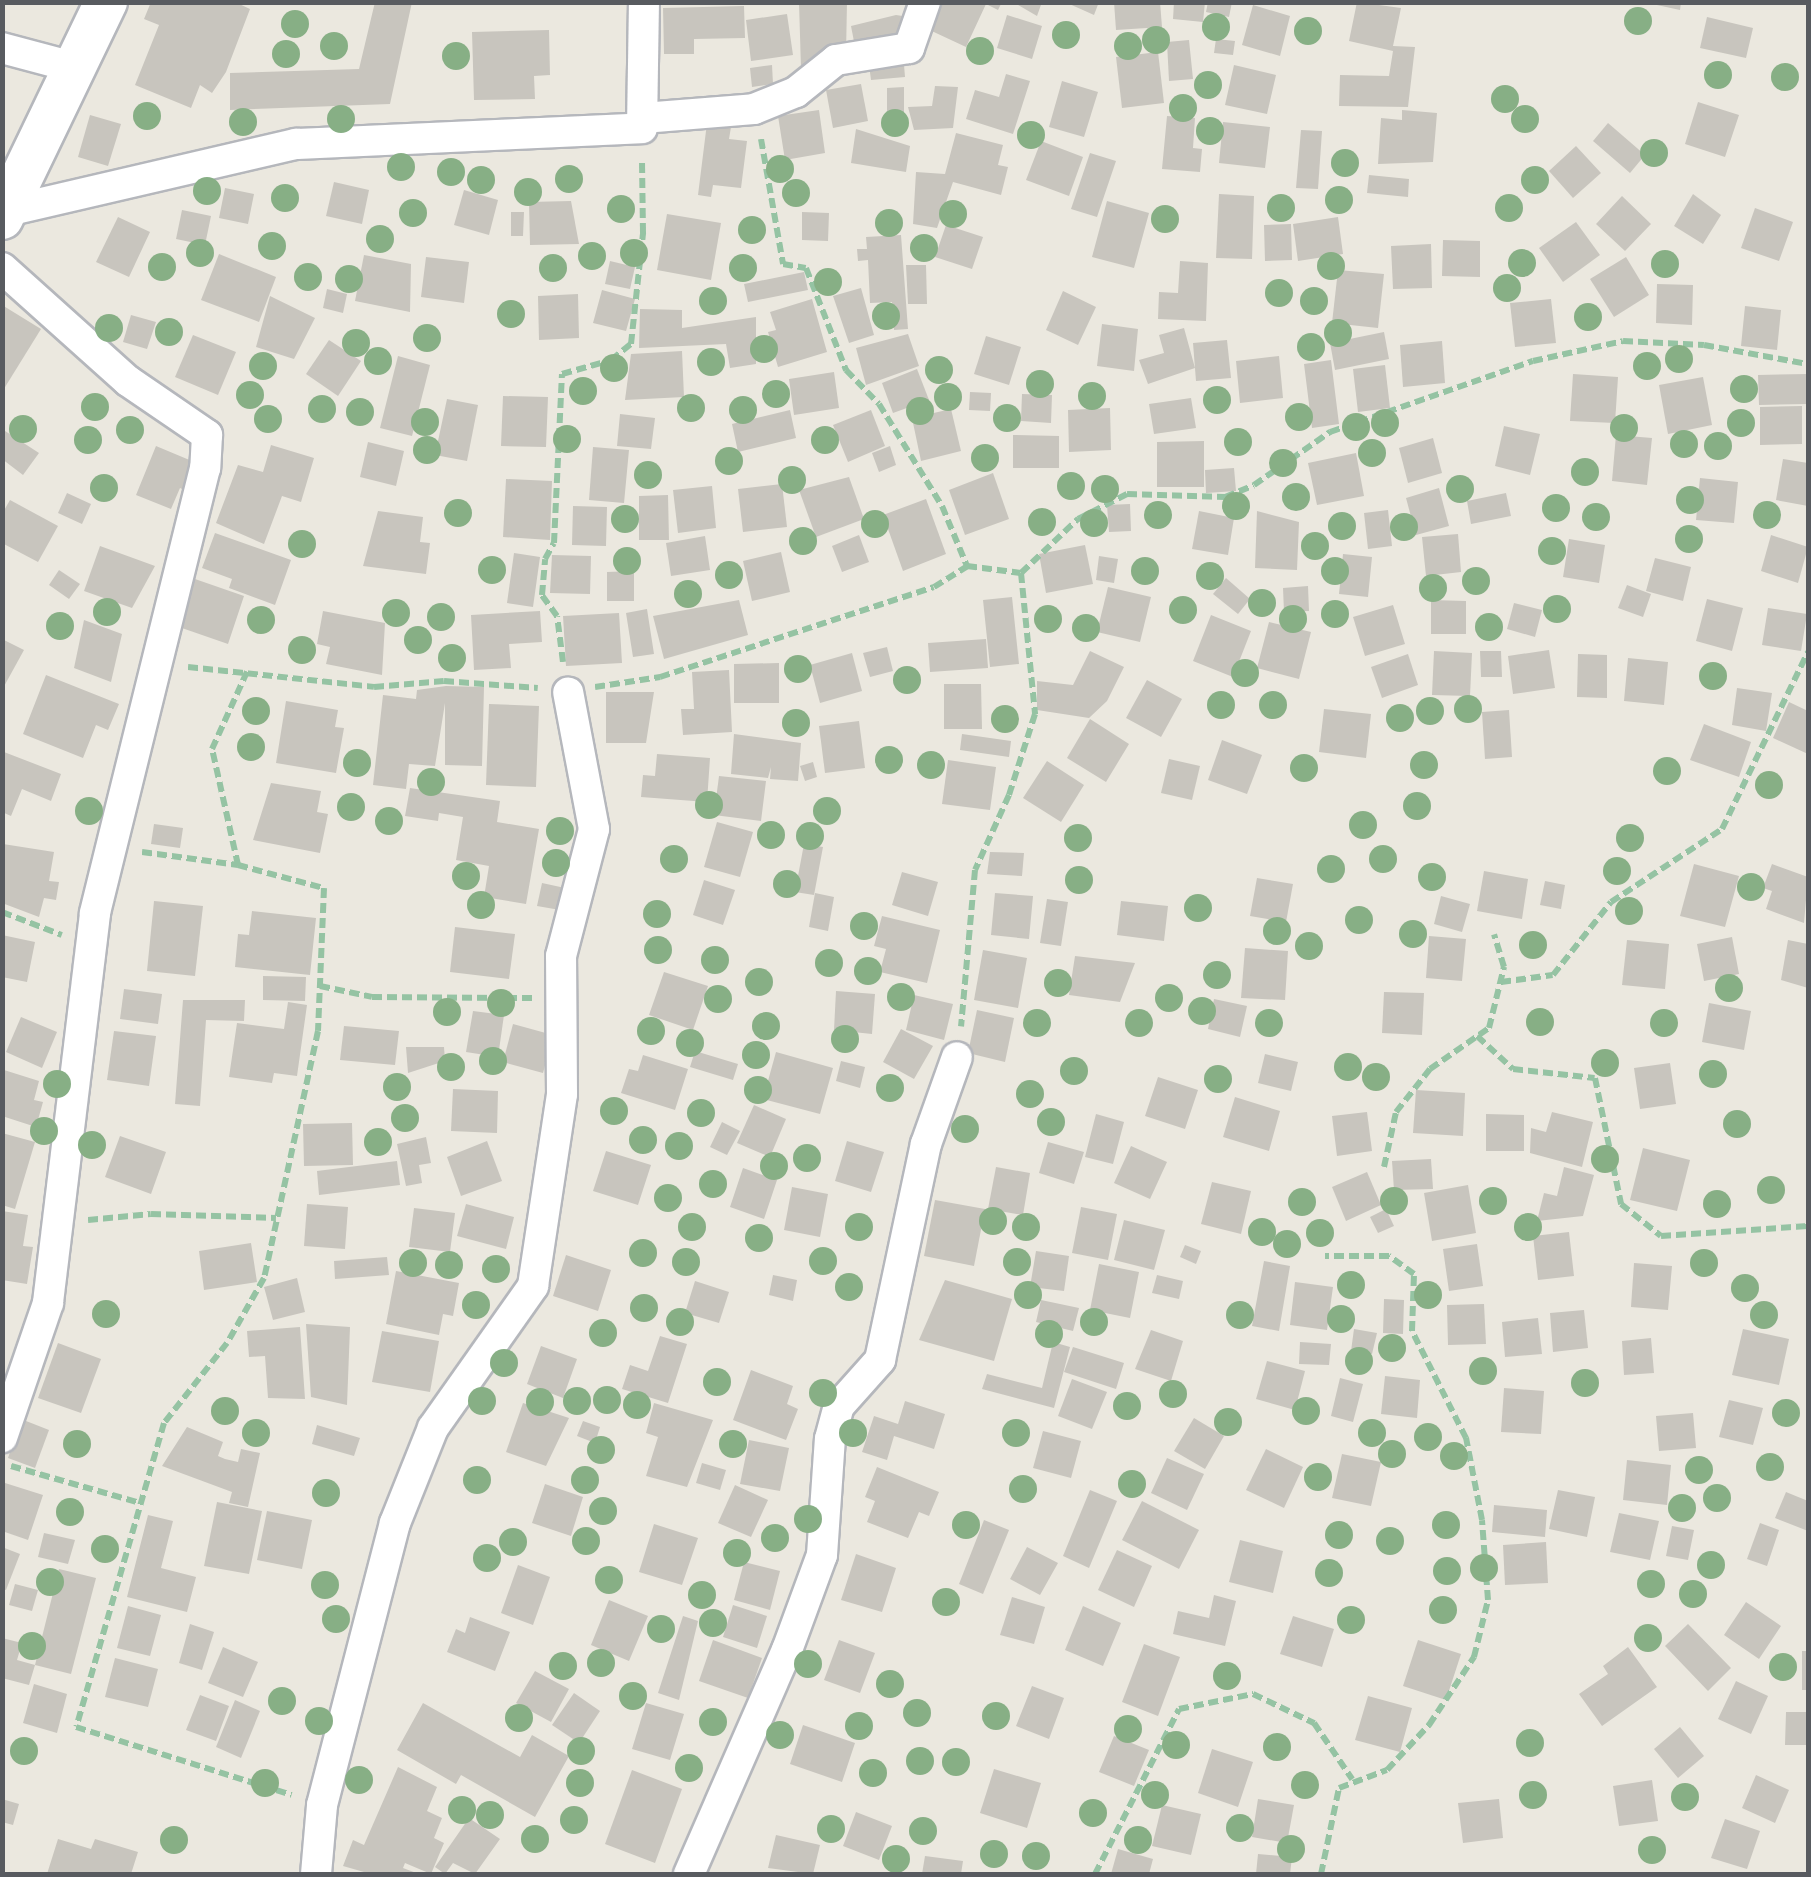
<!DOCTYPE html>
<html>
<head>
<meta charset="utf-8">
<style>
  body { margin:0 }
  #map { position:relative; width:1811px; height:1877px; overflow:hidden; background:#ebe8df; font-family:Roboto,sans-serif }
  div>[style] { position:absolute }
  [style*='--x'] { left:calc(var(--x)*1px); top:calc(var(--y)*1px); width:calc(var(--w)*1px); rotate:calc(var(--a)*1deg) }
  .building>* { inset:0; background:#c8c5be }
  .path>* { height:6px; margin-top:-3px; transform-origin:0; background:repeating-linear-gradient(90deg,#95c3a3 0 10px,transparent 0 15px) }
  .roads { filter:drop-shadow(2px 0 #b5b7bc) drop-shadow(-2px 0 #b5b7bc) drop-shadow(0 2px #b5b7bc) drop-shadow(0 -2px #b5b7bc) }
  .street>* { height:30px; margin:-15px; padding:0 15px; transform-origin:15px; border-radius:15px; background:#fff }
  .secondary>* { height:42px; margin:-21px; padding:0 21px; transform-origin:21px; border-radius:21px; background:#fff }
  .trees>* { width:28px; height:28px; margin:-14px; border-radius:50%; background:#87af85 }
  span { translate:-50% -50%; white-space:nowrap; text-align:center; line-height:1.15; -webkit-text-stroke:10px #fff; paint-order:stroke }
  .frame { position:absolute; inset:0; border:5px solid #585b60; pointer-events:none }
</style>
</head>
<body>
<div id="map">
  <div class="building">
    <i style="clip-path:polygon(151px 2px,235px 2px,250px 9px,226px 72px,212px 93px,200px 85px,191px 108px,135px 85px,159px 25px,144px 19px)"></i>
    <i style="clip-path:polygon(375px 2px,412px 2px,390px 104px,230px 110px,230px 73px,359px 69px)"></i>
    <i style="clip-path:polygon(799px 2px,847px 2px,846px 54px,801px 69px)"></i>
    <i style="clip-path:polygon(932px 2px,1002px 2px,998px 10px,986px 4px,966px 47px,921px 26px)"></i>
    <i style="clip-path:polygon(1013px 2px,1042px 2px,1037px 16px)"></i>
    <i style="clip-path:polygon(1065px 2px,1099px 2px,1094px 15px)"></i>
    <i style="clip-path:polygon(1114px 2px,1160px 2px,1162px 27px,1116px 30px)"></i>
    <i style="clip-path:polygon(1174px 2px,1205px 2px,1203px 22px,1173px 19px)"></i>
    <i style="clip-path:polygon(1208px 2px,1232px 2px,1229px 17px,1206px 12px)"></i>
    <i style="clip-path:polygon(1357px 2px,1401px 8px,1393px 46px,1415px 47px,1408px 107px,1339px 106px,1340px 75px,1389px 76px,1393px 51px,1349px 41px)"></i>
    <i style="clip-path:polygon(1643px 2px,1681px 2px,1680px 10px)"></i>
    <i style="clip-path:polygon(1253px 5px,1290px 16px,1280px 56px,1242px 45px)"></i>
    <i style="clip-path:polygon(744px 6px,745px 38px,694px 39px,694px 54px,664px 54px,663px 8px)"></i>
    <i style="clip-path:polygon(787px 14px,793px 55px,751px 61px,746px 20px)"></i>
    <i style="clip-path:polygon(896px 15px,909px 17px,906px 44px,856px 52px,851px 26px)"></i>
    <i style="clip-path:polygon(1007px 15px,1042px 26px,1032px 59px,997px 48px)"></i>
    <i style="clip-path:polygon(1707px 17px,1753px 28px,1746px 58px,1700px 48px)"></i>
    <i style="clip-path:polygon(549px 30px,550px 75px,534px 76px,535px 99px,474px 100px,472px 32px)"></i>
    <i style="clip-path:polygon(1216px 39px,1235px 41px,1233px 55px,1214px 53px)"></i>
    <i style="clip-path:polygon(1189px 40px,1193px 79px,1169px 81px,1167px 42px)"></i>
    <i style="clip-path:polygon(1158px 52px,1164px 103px,1122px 108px,1116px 57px)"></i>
    <i style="clip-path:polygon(903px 53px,905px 77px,871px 80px,868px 57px)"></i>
    <i style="clip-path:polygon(772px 65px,773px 84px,752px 87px,750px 68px)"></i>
    <i style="clip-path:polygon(1234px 65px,1276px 75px,1267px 114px,1225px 105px)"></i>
    <i style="clip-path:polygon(1006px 74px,1030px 81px,1013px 134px,966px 119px,975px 90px,999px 97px)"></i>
    <i style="clip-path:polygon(1062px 81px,1098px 92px,1084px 137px,1049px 127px)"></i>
    <i style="clip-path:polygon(861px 84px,868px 121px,833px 128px,826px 90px)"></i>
    <i style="clip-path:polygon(935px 86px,958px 87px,953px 128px,914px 130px,908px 107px,932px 106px)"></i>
    <i style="clip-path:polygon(904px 87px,904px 114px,887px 115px,887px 88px)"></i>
    <i style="clip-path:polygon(1698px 102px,1739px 115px,1725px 157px,1685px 144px)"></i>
    <i style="clip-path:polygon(819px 110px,825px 153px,785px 160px,778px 116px)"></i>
    <i style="clip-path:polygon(1402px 110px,1437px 113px,1433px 162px,1378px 164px,1381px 118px,1402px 120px)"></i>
    <i style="clip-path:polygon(90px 115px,121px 124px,108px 166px,78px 157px)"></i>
    <i style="clip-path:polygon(1167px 116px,1195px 118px,1193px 148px,1202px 149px,1200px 172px,1162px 169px)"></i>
    <i style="clip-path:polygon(1223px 122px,1270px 127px,1265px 168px,1219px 163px)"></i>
    <i style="clip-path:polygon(707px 123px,731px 127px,729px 139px,747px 141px,741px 188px,713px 185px,711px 197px,698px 195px)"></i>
    <i style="clip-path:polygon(1608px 123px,1645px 155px,1630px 173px,1593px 141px)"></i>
    <i style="clip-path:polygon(856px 129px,910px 146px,906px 172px,851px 163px)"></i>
    <i style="clip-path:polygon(1301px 130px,1322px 131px,1318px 189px,1296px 188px)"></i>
    <i style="clip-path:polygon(956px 133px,1003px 145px,998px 165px,1008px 167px,1001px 195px,953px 182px,937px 228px,913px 224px,916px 172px,945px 174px)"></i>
    <i style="clip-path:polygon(1041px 141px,1083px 157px,1069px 196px,1026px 180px)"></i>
    <i style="clip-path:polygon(1576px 146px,1601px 173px,1573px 198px,1549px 171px)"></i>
    <i style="clip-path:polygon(1090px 153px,1116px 161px,1097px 217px,1071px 209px)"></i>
    <i style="clip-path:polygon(1369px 175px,1409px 179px,1408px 197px,1367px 193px)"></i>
    <i style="clip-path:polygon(334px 182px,369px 190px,362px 224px,326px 216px)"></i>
    <i style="clip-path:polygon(225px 188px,254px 194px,248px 224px,219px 218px)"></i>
    <i style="clip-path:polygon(464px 190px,498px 200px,489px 235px,454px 225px)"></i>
    <i style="clip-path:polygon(1219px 194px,1254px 196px,1252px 259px,1216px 258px)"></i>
    <i style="clip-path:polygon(1693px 194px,1721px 215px,1703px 244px,1674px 226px)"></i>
    <i style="clip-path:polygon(1622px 196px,1651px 224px,1625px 251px,1596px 224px)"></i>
    <i style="clip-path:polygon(571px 201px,579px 244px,530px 245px,529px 202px)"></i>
    <i style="clip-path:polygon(1107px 201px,1149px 213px,1134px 268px,1092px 257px)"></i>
    <i style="clip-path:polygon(1755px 208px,1793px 222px,1779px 261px,1741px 248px)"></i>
    <i style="clip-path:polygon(182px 210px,211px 216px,205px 245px,176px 239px)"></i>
    <i style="clip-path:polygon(511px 212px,524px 212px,523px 236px,511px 236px)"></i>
    <i style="clip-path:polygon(802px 212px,829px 213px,828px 241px,802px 240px)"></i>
    <i style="clip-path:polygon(667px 214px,721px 223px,711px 280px,657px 270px)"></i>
    <i style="clip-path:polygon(118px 217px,150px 232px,129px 277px,96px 262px)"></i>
    <i style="clip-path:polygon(1338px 217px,1343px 254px,1298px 261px,1293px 224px)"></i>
    <i style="clip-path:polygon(1576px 222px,1600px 255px,1563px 282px,1539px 248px)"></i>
    <i style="clip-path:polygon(1291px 224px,1292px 260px,1265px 261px,1264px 225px)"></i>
    <i style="clip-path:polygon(946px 225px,983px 237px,972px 269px,935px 257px)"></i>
    <i style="clip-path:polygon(901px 235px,908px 329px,894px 330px,892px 302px,870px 303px,868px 260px,858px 261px,857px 249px,867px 249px,866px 237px)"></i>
    <i style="clip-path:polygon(1443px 240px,1480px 241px,1480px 277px,1442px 276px)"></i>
    <i style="clip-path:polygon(1431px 244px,1432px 288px,1393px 289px,1391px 246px)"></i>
    <i style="clip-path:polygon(219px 254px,276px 277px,259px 322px,201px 300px)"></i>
    <i style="clip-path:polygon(364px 255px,411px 264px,410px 312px,355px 301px)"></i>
    <i style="clip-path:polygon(426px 257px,469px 262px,464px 303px,421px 297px)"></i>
    <i style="clip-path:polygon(1626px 257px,1649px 295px,1614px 317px,1590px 279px)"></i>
    <i style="clip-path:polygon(610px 261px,635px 267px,630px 289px,605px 284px)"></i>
    <i style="clip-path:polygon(1180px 261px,1208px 263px,1206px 321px,1158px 319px,1159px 292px,1178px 293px)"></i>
    <i style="clip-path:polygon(906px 265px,926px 265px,927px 304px,908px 304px)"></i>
    <i style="clip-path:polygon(1338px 270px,1384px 274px,1378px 328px,1332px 323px)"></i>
    <i style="clip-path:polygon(804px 272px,808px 290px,748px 302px,744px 284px)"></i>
    <i style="clip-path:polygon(1657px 284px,1693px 285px,1692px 325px,1656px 323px)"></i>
    <i style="clip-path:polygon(861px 288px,874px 335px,849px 343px,833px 296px)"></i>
    <i style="clip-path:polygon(327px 289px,347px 294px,343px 313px,323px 308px)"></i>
    <i style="clip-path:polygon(602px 290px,635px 299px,626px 331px,593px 323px)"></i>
    <i style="clip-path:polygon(1063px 291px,1096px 307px,1078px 345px,1046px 330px)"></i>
    <i style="clip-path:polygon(578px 294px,579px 338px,539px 340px,538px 296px)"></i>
    <i style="clip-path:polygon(270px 296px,315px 318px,294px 359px,256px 347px)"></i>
    <i style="clip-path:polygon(812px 299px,827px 352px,778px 367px,768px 332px,776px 330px,770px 312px)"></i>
    <i style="clip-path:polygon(1551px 299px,1556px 343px,1515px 347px,1510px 303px)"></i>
    <i style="clip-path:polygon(2px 305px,41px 329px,2px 392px)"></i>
    <i style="clip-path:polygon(1745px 306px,1781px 310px,1777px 350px,1741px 346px)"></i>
    <i style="clip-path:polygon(640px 309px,682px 310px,682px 328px,756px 317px,756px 364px,730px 368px,726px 344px,639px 348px)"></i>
    <i style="clip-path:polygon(131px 315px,156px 322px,147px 349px,123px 342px)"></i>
    <i style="clip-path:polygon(1102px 324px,1138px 329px,1134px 371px,1097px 366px)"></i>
    <i style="clip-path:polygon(1184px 328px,1195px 368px,1148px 384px,1139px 360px,1164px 353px,1159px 335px)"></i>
    <i style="clip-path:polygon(1384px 332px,1389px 359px,1335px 370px,1330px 343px)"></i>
    <i style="clip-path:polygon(908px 334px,919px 366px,866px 385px,856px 348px)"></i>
    <i style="clip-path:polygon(193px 335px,236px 352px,218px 395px,175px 377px)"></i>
    <i style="clip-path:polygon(986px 336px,1021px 347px,1009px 385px,974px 374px)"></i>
    <i style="clip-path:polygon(329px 340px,361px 361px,338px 396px,306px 374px)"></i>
    <i style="clip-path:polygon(1227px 340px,1231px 378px,1196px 381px,1193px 343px)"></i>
    <i style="clip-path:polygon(1442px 341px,1445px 383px,1403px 387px,1400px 345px)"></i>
    <i style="clip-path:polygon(682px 351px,684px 397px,625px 400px,631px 354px)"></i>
    <i style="clip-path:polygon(398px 356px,430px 365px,412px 436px,380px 428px)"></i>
    <i style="clip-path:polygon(1279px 356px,1283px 398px,1240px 403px,1236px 361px)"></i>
    <i style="clip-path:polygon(1331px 360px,1339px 424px,1312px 428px,1304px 364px)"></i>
    <i style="clip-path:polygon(1385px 365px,1390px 408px,1358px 412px,1353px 369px)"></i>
    <i style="clip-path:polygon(917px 369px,929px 400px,893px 413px,882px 383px)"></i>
    <i style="clip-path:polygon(834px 372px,839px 408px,794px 415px,789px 379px)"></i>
    <i style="clip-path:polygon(1573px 374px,1618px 377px,1615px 423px,1570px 421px)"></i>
    <i style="clip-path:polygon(1808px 374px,1808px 404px,1759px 405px,1758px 375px)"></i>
    <i style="clip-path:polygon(1703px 377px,1712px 425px,1668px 434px,1659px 385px)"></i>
    <i style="clip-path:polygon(970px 392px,991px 393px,990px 411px,969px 410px)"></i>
    <i style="clip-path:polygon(1022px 394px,1052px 395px,1051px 423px,1021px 421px)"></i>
    <i style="clip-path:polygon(503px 396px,548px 397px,546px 447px,501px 446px)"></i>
    <i style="clip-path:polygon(1191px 398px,1196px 428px,1154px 434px,1149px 404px)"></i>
    <i style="clip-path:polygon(447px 399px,478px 405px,467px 461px,435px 455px)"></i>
    <i style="clip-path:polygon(1802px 406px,1802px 444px,1760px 445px,1760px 407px)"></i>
    <i style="clip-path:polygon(1110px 408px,1111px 450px,1069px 452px,1068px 410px)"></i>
    <i style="clip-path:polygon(951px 409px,961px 451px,921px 461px,912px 418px)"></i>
    <i style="clip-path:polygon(790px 410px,796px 438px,738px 452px,732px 424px)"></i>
    <i style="clip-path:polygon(871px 410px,885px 446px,848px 462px,833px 425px)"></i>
    <i style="clip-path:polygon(620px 414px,655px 418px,651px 449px,617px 446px)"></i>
    <i style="clip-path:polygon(1504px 426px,1540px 434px,1530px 475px,1495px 466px)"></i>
    <i style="clip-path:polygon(2px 429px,39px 453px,23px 475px,2px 459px)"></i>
    <i style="clip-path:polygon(1013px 435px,1059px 436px,1059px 468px,1013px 468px)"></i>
    <i style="clip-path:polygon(1616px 435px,1652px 438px,1647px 485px,1612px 481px)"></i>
    <i style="clip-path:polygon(1433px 438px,1442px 473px,1408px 483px,1399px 448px)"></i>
    <i style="clip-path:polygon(1204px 441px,1204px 487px,1157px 487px,1157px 442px)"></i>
    <i style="clip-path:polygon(368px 442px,404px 451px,396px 486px,360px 477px)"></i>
    <i style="clip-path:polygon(271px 445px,314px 458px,301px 502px,282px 496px,264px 544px,216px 523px,238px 465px,263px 472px)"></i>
    <i style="clip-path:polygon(156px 446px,199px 464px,188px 492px,180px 488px,171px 509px,136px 495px)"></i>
    <i style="clip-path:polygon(890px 446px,896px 465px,879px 472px,872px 453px)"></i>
    <i style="clip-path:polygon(593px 447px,629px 450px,624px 503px,589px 500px)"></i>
    <i style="clip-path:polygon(1356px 453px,1364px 496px,1317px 505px,1308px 463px)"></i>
    <i style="clip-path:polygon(1783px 459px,1808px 463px,1808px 506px,1776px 500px)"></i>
    <i style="clip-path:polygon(1234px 468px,1236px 491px,1206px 493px,1205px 470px)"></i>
    <i style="clip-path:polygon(993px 473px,1009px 519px,965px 535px,949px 490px)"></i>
    <i style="clip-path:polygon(849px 477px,864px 519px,816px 537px,799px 490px)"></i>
    <i style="clip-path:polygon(1700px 478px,1738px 482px,1734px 523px,1696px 520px)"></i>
    <i style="clip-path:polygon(506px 479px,552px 481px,550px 540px,503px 537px)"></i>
    <i style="clip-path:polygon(782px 484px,787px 527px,743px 532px,738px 489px)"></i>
    <i style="clip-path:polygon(712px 486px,716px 528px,678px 533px,673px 490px)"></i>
    <i style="clip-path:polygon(1439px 488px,1449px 526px,1416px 535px,1406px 498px)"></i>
    <i style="clip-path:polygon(67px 493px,91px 504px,82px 524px,58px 513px)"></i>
    <i style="clip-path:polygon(1506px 493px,1511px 516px,1471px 524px,1467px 501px)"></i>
    <i style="clip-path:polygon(668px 495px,669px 540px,639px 540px,639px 496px)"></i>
    <i style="clip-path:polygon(926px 499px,946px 554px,903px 571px,883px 515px)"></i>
    <i style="clip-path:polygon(10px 500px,58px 526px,38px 562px,2px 543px,2px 514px)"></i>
    <i style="clip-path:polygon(1130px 504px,1131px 531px,1109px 532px,1107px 505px)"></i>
    <i style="clip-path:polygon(573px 506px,607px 507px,606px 546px,572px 545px)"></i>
    <i style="clip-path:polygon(1388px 510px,1392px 546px,1368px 549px,1364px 513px)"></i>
    <i style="clip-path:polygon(378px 511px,423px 517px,420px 542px,430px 543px,426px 574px,363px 566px)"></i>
    <i style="clip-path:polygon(1199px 511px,1234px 518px,1228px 555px,1192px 549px)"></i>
    <i style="clip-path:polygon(1257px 511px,1299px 522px,1297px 570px,1255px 568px)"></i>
    <i style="clip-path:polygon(215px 533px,291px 560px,275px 605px,229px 588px,232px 579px,202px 568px)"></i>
    <i style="clip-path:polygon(1458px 534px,1461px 572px,1426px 576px,1422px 537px)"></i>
    <i style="clip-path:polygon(859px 535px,869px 562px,842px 572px,832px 546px)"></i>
    <i style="clip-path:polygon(1771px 535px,1808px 547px,1798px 583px,1761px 571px)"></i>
    <i style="clip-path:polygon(705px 536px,710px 570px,671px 576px,666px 543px)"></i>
    <i style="clip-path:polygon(1569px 539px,1605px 545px,1599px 583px,1563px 577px)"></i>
    <i style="clip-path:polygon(1085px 545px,1093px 584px,1046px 593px,1039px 554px)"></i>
    <i style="clip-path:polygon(100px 546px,155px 566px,132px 608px,84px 591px)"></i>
    <i style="clip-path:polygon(781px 552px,790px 592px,752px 601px,743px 561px)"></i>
    <i style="clip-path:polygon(514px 553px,540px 557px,533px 607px,507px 603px)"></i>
    <i style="clip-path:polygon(1343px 554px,1372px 557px,1368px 597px,1339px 594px)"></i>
    <i style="clip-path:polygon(552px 555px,591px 556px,590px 594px,550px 593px)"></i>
    <i style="clip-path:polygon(1099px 556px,1118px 559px,1114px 583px,1096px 580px)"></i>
    <i style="clip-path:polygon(1655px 558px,1691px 567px,1683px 601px,1646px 591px)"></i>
    <i style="clip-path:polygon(59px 570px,80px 584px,69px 599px,49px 585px)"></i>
    <i style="clip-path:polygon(634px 571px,634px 601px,607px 601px,607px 572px)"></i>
    <i style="clip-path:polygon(1226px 578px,1250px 599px,1238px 614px,1213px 594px)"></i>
    <i style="clip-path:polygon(195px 579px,244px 596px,228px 644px,179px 627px)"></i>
    <i style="clip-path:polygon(1627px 585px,1651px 594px,1643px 617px,1618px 608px)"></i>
    <i style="clip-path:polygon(1308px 586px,1309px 611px,1284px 612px,1283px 588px)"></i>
    <i style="clip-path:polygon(1108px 587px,1151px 597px,1140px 642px,1097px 632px)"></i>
    <i style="clip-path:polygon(1012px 597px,1019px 664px,990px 667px,983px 600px)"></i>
    <i style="clip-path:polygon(1707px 599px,1743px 608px,1732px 651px,1696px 641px)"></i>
    <i style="clip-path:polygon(739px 600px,748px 635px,664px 659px,653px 616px)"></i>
    <i style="clip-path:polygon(1431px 600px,1466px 601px,1466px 634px,1431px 634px)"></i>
    <i style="clip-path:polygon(1514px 603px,1542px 610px,1535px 637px,1507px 629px)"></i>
    <i style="clip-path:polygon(1393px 605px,1405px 644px,1365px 656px,1353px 617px)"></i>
    <i style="clip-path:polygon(1768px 608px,1807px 614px,1801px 651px,1762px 645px)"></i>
    <i style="clip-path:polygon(647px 609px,654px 654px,633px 657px,626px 613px)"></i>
    <i style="clip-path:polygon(323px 611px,385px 623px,382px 675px,326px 664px,330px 647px,317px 644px)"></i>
    <i style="clip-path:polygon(540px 611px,542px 642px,509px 644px,511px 668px,474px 670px,471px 615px)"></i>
    <i style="clip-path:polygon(619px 613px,622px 663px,566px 666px,563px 616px)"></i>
    <i style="clip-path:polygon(1211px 615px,1251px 631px,1233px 677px,1193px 661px)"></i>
    <i style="clip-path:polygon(84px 620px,122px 634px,111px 682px,74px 668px)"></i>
    <i style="clip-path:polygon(1269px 622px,1311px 632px,1299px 679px,1257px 668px)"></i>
    <i style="clip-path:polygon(2px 639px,24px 650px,2px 690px)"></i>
    <i style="clip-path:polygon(986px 639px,988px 668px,930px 672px,928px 643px)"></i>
    <i style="clip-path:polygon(887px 647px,893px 671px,870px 677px,863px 653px)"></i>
    <i style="clip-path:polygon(1549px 650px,1555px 688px,1513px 694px,1508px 656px)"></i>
    <i style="clip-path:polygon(1090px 651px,1124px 667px,1107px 701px,1089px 718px,1037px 710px,1037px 681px,1073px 685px)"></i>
    <i style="clip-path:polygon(1434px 651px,1472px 653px,1470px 696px,1432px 695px)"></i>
    <i style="clip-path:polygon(1480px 651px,1501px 651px,1502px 677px,1481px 677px)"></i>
    <i style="clip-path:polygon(852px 653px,862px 691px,820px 703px,810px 665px)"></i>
    <i style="clip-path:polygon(1408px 654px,1418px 685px,1382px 698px,1371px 667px)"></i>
    <i style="clip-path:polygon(1578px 654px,1607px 655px,1607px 698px,1577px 697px)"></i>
    <i style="clip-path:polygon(1628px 658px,1668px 662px,1664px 705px,1624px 701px)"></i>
    <i style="clip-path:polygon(779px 663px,779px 703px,734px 703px,734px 664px)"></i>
    <i style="clip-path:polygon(729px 670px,732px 732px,683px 735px,681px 709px,694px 709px,692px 672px)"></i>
    <i style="clip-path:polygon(46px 675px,119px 704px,108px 730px,96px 725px,83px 758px,23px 734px)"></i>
    <i style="clip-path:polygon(1147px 680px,1182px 699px,1161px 737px,1126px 718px)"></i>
    <i style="clip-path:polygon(944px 684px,981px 684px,982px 729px,944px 729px)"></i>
    <i style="clip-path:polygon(446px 686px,484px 687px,482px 766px,445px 765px,445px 703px,435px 766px,409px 764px,406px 789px,373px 785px,383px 695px,416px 699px,417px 690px)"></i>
    <i style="clip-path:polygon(1737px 688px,1772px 693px,1766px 731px,1732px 725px)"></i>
    <i style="clip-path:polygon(606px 692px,654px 692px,646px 743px,606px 743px)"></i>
    <i style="clip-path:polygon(286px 701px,338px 710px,335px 727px,344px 728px,336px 773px,276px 763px)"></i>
    <i style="clip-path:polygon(1789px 702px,1808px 711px,1808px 754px,1773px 738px)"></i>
    <i style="clip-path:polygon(489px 704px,539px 706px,536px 787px,486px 785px)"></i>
    <i style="clip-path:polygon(1324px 709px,1371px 714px,1366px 758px,1319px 752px)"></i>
    <i style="clip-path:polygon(1509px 710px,1512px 757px,1485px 759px,1482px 712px)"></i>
    <i style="clip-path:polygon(1090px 719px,1129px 744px,1106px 782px,1067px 758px)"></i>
    <i style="clip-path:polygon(859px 721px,865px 768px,825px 773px,819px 726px)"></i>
    <i style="clip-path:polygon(1704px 724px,1751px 742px,1739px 777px,1690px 760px)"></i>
    <i style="clip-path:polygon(734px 734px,801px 743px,798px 781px,770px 779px,771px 767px,768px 778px,731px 774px)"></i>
    <i style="clip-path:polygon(962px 734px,1011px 741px,1009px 757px,960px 750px)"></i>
    <i style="clip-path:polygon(1222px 740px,1262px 755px,1247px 794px,1208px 780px)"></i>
    <i style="clip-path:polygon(4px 752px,61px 774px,51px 801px,22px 789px,11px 816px,2px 812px)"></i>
    <i style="clip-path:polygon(657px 754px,710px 758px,707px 802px,641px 797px,643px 775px,655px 776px)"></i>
    <i style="clip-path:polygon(1169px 759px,1200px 766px,1192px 800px,1161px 793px)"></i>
    <i style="clip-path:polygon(948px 760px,996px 767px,990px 810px,942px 804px)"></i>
    <i style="clip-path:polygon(1047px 761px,1084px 785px,1061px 822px,1023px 798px)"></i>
    <i style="clip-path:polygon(813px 762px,817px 777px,805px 781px,800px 766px)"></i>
    <i style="clip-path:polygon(719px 776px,766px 781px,761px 821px,714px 815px)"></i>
    <i style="clip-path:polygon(271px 783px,321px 791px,317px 812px,328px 814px,320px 853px,253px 840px)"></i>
    <i style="clip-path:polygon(410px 788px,500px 801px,497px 822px,539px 829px,526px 904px,484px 897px,489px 866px,456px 860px,463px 817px,439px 813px,438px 821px,405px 816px)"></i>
    <i style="clip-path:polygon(717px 822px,753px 832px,740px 877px,704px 867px)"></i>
    <i style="clip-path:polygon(154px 824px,183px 828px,180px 848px,151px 844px)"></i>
    <i style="clip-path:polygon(3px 844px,54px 852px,49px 881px,59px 882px,56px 900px,44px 898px,39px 917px,2px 903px)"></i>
    <i style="clip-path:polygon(804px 844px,823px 847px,814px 895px,795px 892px)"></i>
    <i style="clip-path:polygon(990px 852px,1024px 853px,1022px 876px,987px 874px)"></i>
    <i style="clip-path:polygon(1694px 864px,1739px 876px,1725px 927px,1680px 916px)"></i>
    <i style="clip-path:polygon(1772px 864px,1808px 877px,1804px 923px,1766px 909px,1772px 891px,1763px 888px)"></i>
    <i style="clip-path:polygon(1484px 871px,1528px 879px,1522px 919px,1477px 911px)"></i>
    <i style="clip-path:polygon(902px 872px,938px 882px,928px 916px,892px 905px)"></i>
    <i style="clip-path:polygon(1257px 878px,1293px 884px,1286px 922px,1250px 916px)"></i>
    <i style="clip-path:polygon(704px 880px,735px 890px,723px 925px,693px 915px)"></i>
    <i style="clip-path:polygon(1545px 881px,1565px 885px,1561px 909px,1540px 905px)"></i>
    <i style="clip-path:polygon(542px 883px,565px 888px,560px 910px,537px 906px)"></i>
    <i style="clip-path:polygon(815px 893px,834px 897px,828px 931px,809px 927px)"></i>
    <i style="clip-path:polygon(995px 893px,1033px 896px,1029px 939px,991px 935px)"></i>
    <i style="clip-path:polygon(1441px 896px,1470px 904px,1462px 932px,1434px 924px)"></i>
    <i style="clip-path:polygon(1047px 899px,1068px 902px,1061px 946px,1040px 943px)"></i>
    <i style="clip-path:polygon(154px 901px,203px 906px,195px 976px,147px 971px)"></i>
    <i style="clip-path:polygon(1121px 901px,1168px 906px,1164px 941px,1117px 935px)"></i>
    <i style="clip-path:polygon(252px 911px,316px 918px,310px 975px,235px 967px,238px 934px,249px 935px)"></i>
    <i style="clip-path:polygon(882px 916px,940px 930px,927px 983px,880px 972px,886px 949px,874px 946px)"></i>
    <i style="clip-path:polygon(455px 927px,515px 934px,509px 979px,450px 972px)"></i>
    <i style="clip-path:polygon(2px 935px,35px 942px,27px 982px,2px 977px)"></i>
    <i style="clip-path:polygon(1429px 936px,1466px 939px,1462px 981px,1426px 978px)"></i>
    <i style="clip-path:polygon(1732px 937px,1739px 974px,1704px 981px,1697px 944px)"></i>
    <i style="clip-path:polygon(1627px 940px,1669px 944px,1665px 989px,1622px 985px)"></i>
    <i style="clip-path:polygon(1788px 940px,1808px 944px,1808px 988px,1781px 980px)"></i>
    <i style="clip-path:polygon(1245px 948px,1288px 951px,1285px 1000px,1241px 998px)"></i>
    <i style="clip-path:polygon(983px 950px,1027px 958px,1018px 1008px,974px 1000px)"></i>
    <i style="clip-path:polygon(1075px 956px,1135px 963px,1120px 1002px,1069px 995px)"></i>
    <i style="clip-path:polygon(664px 972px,708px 986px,693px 1030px,649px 1015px)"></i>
    <i style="clip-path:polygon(263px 976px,306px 977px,305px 1001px,263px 1000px)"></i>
    <i style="clip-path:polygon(124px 989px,162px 994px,158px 1024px,120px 1019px)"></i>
    <i style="clip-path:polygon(836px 991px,875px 994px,872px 1034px,834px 1030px)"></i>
    <i style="clip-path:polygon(1384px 992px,1424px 993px,1422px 1035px,1382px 1033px)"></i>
    <i style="clip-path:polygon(914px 995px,953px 1004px,944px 1040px,906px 1030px)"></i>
    <i style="clip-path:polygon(1214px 999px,1247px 1006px,1240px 1037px,1208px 1029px)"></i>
    <i style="clip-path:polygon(183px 1000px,245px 1000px,244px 1021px,206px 1020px,200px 1106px,175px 1104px)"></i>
    <i style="clip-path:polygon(288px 1002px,307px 1005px,297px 1076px,274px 1073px,272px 1083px,229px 1077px,237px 1023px,284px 1029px)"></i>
    <i style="clip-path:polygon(1709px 1003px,1751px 1011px,1744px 1050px,1702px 1042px)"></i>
    <i style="clip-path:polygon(977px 1010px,1014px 1018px,1005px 1062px,968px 1053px)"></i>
    <i style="clip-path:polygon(473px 1011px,504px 1015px,498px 1057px,466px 1052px)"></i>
    <i style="clip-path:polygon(21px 1017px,57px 1032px,42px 1068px,6px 1052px)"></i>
    <i style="clip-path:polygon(513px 1024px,553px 1035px,543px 1073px,503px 1062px)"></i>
    <i style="clip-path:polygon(344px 1026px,399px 1031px,395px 1065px,340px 1060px)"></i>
    <i style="clip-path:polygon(901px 1029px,933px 1046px,914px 1079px,883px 1062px)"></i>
    <i style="clip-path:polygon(114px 1031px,156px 1036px,149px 1086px,107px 1080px)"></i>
    <i style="clip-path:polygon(406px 1047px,444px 1047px,445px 1061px,408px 1073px)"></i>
    <i style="clip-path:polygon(695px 1051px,738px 1064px,733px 1080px,690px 1067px)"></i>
    <i style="clip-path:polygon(776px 1052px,833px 1068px,820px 1114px,763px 1099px)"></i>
    <i style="clip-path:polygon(1265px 1054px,1298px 1062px,1291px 1091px,1258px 1083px)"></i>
    <i style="clip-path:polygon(643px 1055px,688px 1069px,675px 1110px,621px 1093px,629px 1069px,638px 1071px)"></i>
    <i style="clip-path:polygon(841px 1061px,865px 1067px,860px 1088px,836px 1081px)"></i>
    <i style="clip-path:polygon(1670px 1063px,1676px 1104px,1640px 1109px,1634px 1068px)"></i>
    <i style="clip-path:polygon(4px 1070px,39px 1081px,34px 1100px,43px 1102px,36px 1127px,2px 1116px)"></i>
    <i style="clip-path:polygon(1158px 1077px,1198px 1090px,1185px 1129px,1145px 1116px)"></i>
    <i style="clip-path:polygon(453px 1089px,498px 1091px,497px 1133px,451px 1131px)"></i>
    <i style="clip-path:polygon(1416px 1090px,1465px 1093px,1463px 1136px,1413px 1133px)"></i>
    <i style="clip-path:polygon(1235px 1097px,1280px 1111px,1269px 1151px,1223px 1137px)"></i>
    <i style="clip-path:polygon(754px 1105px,786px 1119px,770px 1157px,737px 1143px)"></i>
    <i style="clip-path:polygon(1367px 1112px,1372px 1151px,1337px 1156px,1332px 1116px)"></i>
    <i style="clip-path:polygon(1552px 1112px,1593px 1122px,1582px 1167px,1530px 1153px,1531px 1128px,1546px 1132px)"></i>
    <i style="clip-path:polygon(1096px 1114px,1124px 1122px,1113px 1164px,1085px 1157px)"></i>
    <i style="clip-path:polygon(1486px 1114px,1524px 1115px,1524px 1151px,1486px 1151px)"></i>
    <i style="clip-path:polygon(722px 1122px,740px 1131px,727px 1155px,710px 1147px)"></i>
    <i style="clip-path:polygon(352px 1123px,353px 1165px,304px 1166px,303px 1124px)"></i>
    <i style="clip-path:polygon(2px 1133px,35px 1142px,15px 1209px,2px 1205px)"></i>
    <i style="clip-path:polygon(120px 1136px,166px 1152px,151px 1194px,105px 1177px)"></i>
    <i style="clip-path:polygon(426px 1137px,431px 1163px,419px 1165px,422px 1183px,406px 1186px,397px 1144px)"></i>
    <i style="clip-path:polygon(487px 1141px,502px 1181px,461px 1196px,447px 1157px)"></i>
    <i style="clip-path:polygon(847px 1141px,884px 1152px,871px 1192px,835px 1181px)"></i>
    <i style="clip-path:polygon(1048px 1142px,1084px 1152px,1074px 1184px,1039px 1173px)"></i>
    <i style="clip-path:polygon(1131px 1146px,1167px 1162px,1150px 1199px,1114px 1183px)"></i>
    <i style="clip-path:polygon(1643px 1148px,1690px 1160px,1677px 1211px,1630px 1200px)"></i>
    <i style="clip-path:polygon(606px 1151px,651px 1165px,638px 1205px,593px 1191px)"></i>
    <i style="clip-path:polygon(1431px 1159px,1433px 1189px,1394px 1190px,1392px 1161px)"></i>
    <i style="clip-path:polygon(397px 1161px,400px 1185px,319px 1195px,317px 1171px)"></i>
    <i style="clip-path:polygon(996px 1167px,1030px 1173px,1023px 1215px,988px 1209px)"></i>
    <i style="clip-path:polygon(1564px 1167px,1594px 1175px,1583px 1216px,1537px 1221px,1544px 1193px,1557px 1196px)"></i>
    <i style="clip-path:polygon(743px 1168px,777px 1180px,764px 1219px,730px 1207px)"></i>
    <i style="clip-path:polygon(1367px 1172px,1381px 1205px,1346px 1221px,1332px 1187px)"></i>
    <i style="clip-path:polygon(1212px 1182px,1251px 1191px,1241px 1234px,1201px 1224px)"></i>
    <i style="clip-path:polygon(1468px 1185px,1476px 1233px,1432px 1241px,1424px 1193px)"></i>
    <i style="clip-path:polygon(792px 1187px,828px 1194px,820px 1237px,784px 1230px)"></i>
    <i style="clip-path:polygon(935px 1200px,985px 1209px,974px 1266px,924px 1256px)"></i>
    <i style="clip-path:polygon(307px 1204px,348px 1207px,345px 1249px,304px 1246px)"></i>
    <i style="clip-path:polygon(466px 1204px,514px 1217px,506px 1249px,457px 1236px)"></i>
    <i style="clip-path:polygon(1081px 1207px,1117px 1214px,1108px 1260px,1072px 1253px)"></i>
    <i style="clip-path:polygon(414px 1208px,455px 1213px,450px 1252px,409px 1247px)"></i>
    <i style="clip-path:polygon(1386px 1209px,1394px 1226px,1378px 1233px,1370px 1217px)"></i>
    <i style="clip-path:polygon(2px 1211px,28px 1215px,23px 1246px,33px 1247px,27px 1284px,2px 1280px)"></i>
    <i style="clip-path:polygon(1124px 1220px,1165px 1230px,1154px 1270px,1114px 1260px)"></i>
    <i style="clip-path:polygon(1569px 1232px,1574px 1276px,1538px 1280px,1533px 1236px)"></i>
    <i style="clip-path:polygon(251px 1243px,257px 1282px,204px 1290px,199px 1251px)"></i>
    <i style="clip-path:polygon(1477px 1244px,1483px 1286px,1449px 1291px,1443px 1249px)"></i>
    <i style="clip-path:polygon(1185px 1245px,1201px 1251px,1196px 1264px,1180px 1257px)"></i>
    <i style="clip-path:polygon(1036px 1251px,1069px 1256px,1064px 1291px,1030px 1287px)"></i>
    <i style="clip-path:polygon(566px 1255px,611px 1270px,598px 1311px,553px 1296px)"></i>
    <i style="clip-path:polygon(387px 1257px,389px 1275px,335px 1279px,334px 1261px)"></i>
    <i style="clip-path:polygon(1264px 1261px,1290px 1266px,1279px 1331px,1252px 1326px)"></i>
    <i style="clip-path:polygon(1634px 1263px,1672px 1266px,1668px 1310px,1631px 1307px)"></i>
    <i style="clip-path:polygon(1099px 1264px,1139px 1272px,1130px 1318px,1090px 1310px)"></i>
    <i style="clip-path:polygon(396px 1271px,459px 1283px,453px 1316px,443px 1314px,439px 1335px,386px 1324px)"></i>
    <i style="clip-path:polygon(773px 1275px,797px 1280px,793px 1301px,769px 1295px)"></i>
    <i style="clip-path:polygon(1157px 1275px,1183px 1281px,1179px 1299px,1152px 1293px)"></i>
    <i style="clip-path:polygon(297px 1278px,305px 1312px,273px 1320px,264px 1287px)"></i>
    <i style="clip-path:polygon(945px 1280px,1012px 1299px,994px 1361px,919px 1340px)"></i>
    <i style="clip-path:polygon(695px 1281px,729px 1292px,719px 1323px,685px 1313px)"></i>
    <i style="clip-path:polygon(1295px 1282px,1333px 1287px,1327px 1330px,1290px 1325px)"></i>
    <i style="clip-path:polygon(1384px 1299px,1404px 1300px,1403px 1334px,1383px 1333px)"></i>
    <i style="clip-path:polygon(1041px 1300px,1079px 1308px,1073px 1331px,1036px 1322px)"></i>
    <i style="clip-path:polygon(1484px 1304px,1486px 1344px,1448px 1345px,1447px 1305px)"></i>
    <i style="clip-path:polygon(1584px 1310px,1588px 1348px,1553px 1352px,1550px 1313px)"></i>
    <i style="clip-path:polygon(1538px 1318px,1542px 1354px,1505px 1357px,1502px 1322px)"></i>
    <i style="clip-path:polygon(306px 1324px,350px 1327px,347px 1405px,311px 1397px)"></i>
    <i style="clip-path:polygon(300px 1327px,305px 1399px,268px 1398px,265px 1356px,249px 1357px,247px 1331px)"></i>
    <i style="clip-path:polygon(1354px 1329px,1377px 1333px,1372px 1354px,1351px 1351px)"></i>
    <i style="clip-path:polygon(1743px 1329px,1789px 1339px,1779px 1385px,1732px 1375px)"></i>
    <i style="clip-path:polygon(1151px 1330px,1183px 1341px,1171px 1381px,1135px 1369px)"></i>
    <i style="clip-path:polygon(382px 1331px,439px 1341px,430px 1392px,372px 1382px)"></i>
    <i style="clip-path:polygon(660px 1336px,687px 1344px,668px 1403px,622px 1389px,630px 1365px,648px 1371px)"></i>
    <i style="clip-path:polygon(1651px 1338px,1654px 1373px,1624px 1375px,1622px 1341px)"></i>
    <i style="clip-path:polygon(1053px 1342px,1070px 1347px,1054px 1408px,982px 1389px,987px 1374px,1042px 1388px)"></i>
    <i style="clip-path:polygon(1300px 1342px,1331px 1344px,1329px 1365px,1299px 1364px)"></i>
    <i style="clip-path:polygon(58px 1343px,101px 1359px,81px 1413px,38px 1398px)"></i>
    <i style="clip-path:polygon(541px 1346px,577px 1359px,563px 1398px,527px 1384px)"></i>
    <i style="clip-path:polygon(1073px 1347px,1124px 1363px,1116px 1389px,1064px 1372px)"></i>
    <i style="clip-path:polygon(1267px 1361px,1305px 1371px,1295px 1410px,1256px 1399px)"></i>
    <i style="clip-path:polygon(751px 1370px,793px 1386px,787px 1404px,798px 1409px,786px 1440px,733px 1420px)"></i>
    <i style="clip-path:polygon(1385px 1376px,1420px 1380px,1417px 1418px,1381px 1414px)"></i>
    <i style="clip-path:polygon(1340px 1378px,1363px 1384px,1353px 1422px,1331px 1416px)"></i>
    <i style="clip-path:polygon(1072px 1379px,1107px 1392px,1092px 1429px,1058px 1416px)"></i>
    <i style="clip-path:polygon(1504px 1388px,1544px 1391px,1541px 1434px,1501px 1432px)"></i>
    <i style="clip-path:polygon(1729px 1400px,1763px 1408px,1753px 1445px,1719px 1437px)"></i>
    <i style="clip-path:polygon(905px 1401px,945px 1414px,934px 1449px,894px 1436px,887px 1460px,862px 1452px,874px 1416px,898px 1424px)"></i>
    <i style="clip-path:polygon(523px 1403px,569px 1418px,546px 1466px,506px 1452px)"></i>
    <i style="clip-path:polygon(654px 1403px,713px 1420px,687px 1487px,646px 1476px,658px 1437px,646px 1433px)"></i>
    <i style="clip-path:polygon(1693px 1413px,1696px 1448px,1659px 1451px,1656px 1416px)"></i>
    <i style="clip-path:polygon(1194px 1418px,1224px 1436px,1205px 1469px,1174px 1451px)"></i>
    <i style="clip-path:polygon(21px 1419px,49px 1430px,35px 1468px,8px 1458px)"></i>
    <i style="clip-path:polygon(583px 1421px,600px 1427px,595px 1443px,577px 1436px)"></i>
    <i style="clip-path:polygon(317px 1425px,360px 1438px,354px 1456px,312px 1444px)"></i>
    <i style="clip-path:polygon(187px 1427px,223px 1442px,218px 1456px,225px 1459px,238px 1462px,241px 1449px,260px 1453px,248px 1507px,229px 1503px,232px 1492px,162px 1466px)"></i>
    <i style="clip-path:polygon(1043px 1431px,1081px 1441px,1071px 1478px,1033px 1468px)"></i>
    <i style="clip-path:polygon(749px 1440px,789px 1448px,780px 1491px,740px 1484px)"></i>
    <i style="clip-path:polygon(1266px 1449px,1303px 1467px,1284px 1508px,1246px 1490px)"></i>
    <i style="clip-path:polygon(1342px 1454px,1381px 1462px,1371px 1506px,1332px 1498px)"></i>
    <i style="clip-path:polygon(1167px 1458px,1204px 1474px,1187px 1510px,1151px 1493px)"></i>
    <i style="clip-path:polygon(1627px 1460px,1671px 1465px,1667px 1505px,1623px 1500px)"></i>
    <i style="clip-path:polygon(702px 1463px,726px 1470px,720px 1490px,696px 1483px)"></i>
    <i style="clip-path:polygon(877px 1467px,939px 1492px,929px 1516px,919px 1512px,908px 1538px,867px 1522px,875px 1501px,865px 1497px)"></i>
    <i style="clip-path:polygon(5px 1483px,43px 1495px,28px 1540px,2px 1531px)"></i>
    <i style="clip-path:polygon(545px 1484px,583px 1497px,571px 1536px,532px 1523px)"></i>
    <i style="clip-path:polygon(735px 1485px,768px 1500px,751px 1537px,718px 1523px)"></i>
    <i style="clip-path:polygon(1090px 1490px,1117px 1501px,1089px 1568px,1063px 1556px)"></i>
    <i style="clip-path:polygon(1558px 1490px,1595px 1497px,1587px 1537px,1549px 1529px)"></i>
    <i style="clip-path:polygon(1786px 1492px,1808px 1501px,1808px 1531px,1775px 1518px)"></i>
    <i style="clip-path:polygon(1142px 1501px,1199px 1530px,1179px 1569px,1122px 1540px)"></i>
    <i style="clip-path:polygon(217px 1502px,262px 1511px,249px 1574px,204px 1566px)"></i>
    <i style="clip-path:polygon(1494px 1505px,1547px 1510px,1545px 1537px,1492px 1532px)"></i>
    <i style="clip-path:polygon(267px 1511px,312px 1520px,302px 1569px,257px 1560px)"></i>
    <i style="clip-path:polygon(1619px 1513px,1659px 1521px,1650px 1560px,1610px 1552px)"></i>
    <i style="clip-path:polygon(148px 1515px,173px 1521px,161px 1568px,196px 1577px,187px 1612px,127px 1597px)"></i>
    <i style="clip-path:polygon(984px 1520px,1009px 1530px,983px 1594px,959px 1584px)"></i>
    <i style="clip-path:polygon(1760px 1523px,1779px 1530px,1767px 1566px,1747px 1559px)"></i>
    <i style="clip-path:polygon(654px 1524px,698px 1538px,682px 1585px,639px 1572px)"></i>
    <i style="clip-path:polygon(1672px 1526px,1694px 1530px,1688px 1560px,1666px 1556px)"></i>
    <i style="clip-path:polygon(44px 1533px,75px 1540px,68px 1564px,38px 1557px)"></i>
    <i style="clip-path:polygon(1240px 1540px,1283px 1551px,1273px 1593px,1229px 1582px)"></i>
    <i style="clip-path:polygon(1546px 1542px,1548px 1583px,1505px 1585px,1503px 1545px)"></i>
    <i style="clip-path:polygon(2px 1547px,20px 1554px,6px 1590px,2px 1589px)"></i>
    <i style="clip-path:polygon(1027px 1547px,1058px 1563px,1040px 1595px,1010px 1579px)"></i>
    <i style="clip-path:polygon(1117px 1550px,1152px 1566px,1134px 1607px,1098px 1590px)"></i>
    <i style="clip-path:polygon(856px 1554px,896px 1568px,882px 1612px,841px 1600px)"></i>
    <i style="clip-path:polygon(744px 1562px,780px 1571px,770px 1610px,734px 1600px)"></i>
    <i style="clip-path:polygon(518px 1565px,550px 1577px,533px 1625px,501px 1613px)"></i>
    <i style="clip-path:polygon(59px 1569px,96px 1578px,71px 1674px,35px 1665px)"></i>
    <i style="clip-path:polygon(15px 1584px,38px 1590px,32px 1611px,9px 1605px)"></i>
    <i style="clip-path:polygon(1214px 1595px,1236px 1601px,1225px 1646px,1173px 1634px,1178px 1611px,1209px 1618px)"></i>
    <i style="clip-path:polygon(1012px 1597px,1045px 1607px,1034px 1644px,1000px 1635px)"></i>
    <i style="clip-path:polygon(609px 1600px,648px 1616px,629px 1661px,591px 1645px)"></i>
    <i style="clip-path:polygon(1746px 1602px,1781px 1626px,1759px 1659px,1724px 1635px)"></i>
    <i style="clip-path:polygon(733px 1605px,767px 1616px,757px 1648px,723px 1637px)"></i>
    <i style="clip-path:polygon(128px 1606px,161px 1615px,150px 1656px,117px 1648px)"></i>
    <i style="clip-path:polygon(1083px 1606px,1121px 1623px,1103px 1666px,1065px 1650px)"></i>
    <i style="clip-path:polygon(683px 1616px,698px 1621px,679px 1700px,658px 1693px)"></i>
    <i style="clip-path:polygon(1293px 1616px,1334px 1629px,1322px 1667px,1280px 1654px)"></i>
    <i style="clip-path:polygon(470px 1617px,510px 1632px,495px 1671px,447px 1652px,456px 1629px,465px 1633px)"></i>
    <i style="clip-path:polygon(190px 1624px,214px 1632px,202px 1670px,179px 1663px)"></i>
    <i style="clip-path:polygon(1688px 1624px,1731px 1668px,1708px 1691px,1665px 1646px)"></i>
    <i style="clip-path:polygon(2px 1638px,22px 1643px,17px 1660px,35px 1665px,29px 1685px,2px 1678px)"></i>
    <i style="clip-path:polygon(713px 1640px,762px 1658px,748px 1698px,699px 1681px)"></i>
    <i style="clip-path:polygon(839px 1640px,875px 1653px,860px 1693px,824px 1680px)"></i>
    <i style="clip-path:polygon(1418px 1640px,1461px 1654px,1446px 1700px,1403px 1686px)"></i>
    <i style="clip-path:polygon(1144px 1644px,1180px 1657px,1158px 1716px,1122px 1702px)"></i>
    <i style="clip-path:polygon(223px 1647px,258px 1662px,243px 1697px,208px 1683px)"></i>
    <i style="clip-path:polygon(1628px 1647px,1657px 1687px,1602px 1726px,1579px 1694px,1608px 1674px,1603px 1666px)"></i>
    <i style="clip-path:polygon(1802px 1651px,1808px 1651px,1808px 1690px,1802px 1690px)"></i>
    <i style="clip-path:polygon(115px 1658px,158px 1669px,148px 1707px,105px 1697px)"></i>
    <i style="clip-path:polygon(535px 1671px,569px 1689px,551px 1722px,516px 1703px)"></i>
    <i style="clip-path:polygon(1736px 1681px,1768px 1696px,1751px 1734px,1718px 1719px)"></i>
    <i style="clip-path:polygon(34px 1684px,67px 1694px,57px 1733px,23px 1723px)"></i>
    <i style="clip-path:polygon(1032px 1686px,1064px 1698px,1049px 1739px,1016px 1726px)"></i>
    <i style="clip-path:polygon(574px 1693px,600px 1711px,579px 1743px,552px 1725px)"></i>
    <i style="clip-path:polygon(200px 1695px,229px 1706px,216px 1741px,186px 1730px)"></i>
    <i style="clip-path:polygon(1368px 1696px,1412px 1708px,1400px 1752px,1355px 1740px)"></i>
    <i style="clip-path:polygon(235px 1700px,260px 1711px,241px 1758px,216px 1747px)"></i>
    <i style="clip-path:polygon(423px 1703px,520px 1757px,532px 1735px,569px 1756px,535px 1817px,461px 1775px,456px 1784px,397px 1750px)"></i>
    <i style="clip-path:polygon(646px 1703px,684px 1714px,670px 1760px,632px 1749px)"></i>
    <i style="clip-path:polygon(1786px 1712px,1808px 1712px,1808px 1745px,1785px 1745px)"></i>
    <i style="clip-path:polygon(803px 1725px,855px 1743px,842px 1782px,790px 1764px)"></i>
    <i style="clip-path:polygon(1680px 1727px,1704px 1756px,1678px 1778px,1654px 1749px)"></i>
    <i style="clip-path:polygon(1114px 1736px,1149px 1750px,1134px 1786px,1099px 1772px)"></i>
    <i style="clip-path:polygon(1212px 1749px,1253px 1762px,1238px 1807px,1198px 1793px)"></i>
    <i style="clip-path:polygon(398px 1767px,437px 1787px,427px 1811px,442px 1818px,434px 1838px,444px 1843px,431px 1874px,405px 1863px,403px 1868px,419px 1874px,371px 1874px,343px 1866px,353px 1840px,364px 1845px)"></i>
    <i style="clip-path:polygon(994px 1769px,1041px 1783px,1027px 1828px,980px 1813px)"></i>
    <i style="clip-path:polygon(632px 1770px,682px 1789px,655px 1863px,605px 1844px)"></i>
    <i style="clip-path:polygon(1756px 1775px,1789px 1790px,1775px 1823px,1742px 1808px)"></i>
    <i style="clip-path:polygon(1652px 1780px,1658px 1821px,1619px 1826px,1613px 1786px)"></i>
    <i style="clip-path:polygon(2px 1799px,19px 1804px,13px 1825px,2px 1822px)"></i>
    <i style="clip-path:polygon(1258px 1799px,1294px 1805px,1287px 1843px,1252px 1837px)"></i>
    <i style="clip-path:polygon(1499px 1799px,1503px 1838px,1463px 1843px,1458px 1803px)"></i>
    <i style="clip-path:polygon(1162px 1805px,1201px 1814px,1191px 1855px,1152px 1846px)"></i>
    <i style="clip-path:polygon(856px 1812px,892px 1826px,879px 1860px,843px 1846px)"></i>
    <i style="clip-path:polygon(469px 1818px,500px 1839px,475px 1874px,453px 1863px,445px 1874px,435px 1867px)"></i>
    <i style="clip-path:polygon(1725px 1819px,1760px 1831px,1747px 1869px,1711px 1858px)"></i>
    <i style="clip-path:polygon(776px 1835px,820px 1845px,813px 1874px,768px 1868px)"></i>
    <i style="clip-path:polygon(58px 1839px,91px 1849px,95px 1839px,138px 1852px,131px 1874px,47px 1874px)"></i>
    <i style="clip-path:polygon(1118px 1849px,1153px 1859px,1149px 1874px,1111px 1874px)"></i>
    <i style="clip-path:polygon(1258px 1854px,1292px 1857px,1290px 1874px,1256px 1874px)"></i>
    <i style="clip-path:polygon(925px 1856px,963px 1861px,961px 1874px,922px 1874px)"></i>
  </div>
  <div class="path">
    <i style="--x:761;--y:139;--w:127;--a:80"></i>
    <i style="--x:783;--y:264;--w:23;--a:10"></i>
    <i style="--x:806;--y:268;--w:110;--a:68.6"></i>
    <i style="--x:846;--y:370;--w:47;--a:45.9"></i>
    <i style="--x:879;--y:404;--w:120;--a:58.3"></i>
    <i style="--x:942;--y:506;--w:65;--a:67.4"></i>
    <i style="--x:967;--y:566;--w:54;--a:7.4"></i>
    <i style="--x:1021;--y:573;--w:142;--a:84.3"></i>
    <i style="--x:1035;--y:714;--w:85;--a:107.8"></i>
    <i style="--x:1009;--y:795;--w:82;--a:114.4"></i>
    <i style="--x:975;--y:870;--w:157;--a:95.1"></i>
    <i style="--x:1021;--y:573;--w:79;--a:-43.5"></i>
    <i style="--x:1078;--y:519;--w:55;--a:-27"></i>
    <i style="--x:1127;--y:494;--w:98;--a:1.8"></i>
    <i style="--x:1225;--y:497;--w:31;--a:-22"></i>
    <i style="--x:1254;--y:485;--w:93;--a:-34.9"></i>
    <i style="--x:1330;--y:432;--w:215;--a:-19.3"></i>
    <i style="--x:1533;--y:361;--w:92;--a:-12.5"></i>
    <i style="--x:1623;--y:341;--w:81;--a:2.8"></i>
    <i style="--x:1704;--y:345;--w:106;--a:10.4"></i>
    <i style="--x:563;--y:662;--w:46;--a:-97.4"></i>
    <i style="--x:557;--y:616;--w:26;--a:-126"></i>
    <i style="--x:542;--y:595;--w:36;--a:-85"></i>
    <i style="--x:545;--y:559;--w:18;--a:-61"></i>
    <i style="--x:554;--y:543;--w:169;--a:-87.3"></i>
    <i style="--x:562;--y:374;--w:51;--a:-15.9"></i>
    <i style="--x:611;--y:360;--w:26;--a:-39"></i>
    <i style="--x:631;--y:344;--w:112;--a:-83.8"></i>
    <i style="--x:643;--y:233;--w:74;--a:-90.8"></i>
    <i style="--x:188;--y:667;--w:187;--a:6.1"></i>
    <i style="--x:374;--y:687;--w:70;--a:-4.9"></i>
    <i style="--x:444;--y:681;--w:94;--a:4.3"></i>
    <i style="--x:595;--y:687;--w:66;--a:-8.7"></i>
    <i style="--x:660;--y:677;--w:288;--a:-18.2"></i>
    <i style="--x:934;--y:587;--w:39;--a:-32"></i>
    <i style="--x:142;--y:852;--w:97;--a:7.7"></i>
    <i style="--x:238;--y:865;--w:89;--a:15"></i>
    <i style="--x:324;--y:888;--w:143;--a:92.4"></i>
    <i style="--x:318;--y:1031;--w:253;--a:102.3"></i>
    <i style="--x:264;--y:1278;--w:75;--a:119.6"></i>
    <i style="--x:227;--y:1343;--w:102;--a:128.2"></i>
    <i style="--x:164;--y:1423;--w:316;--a:106.1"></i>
    <i style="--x:76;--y:1727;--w:226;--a:17.5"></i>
    <i style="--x:238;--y:865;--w:119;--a:-102.6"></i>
    <i style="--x:212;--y:749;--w:85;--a:-65.6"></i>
    <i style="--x:2;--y:912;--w:64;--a:21"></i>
    <i style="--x:1501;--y:982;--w:52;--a:-7.7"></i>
    <i style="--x:1553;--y:975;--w:93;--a:-51.5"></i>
    <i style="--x:1611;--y:902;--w:133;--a:-33.3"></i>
    <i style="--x:1722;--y:829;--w:197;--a:-64.1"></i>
    <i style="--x:320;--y:986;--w:53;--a:11.9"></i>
    <i style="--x:372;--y:997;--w:160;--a:0.4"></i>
    <i style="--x:1477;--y:1036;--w:49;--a:42.5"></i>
    <i style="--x:1513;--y:1069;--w:82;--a:6.3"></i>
    <i style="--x:1595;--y:1078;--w:129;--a:78.3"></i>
    <i style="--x:1621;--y:1204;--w:51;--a:38.7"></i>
    <i style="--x:1661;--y:1236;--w:147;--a:-3.9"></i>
    <i style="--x:1384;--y:1167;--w:56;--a:-77.7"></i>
    <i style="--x:1396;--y:1112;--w:55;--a:-51.7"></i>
    <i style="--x:1430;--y:1069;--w:72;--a:-34.8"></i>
    <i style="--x:1489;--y:1028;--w:63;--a:-76.2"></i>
    <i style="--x:1504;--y:967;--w:34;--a:-107"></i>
    <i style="--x:88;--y:1220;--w:63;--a:-5.4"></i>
    <i style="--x:151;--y:1214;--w:125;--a:1.8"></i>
    <i style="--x:11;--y:1466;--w:134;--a:16"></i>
    <i style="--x:1095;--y:1874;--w:185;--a:-63"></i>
    <i style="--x:1179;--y:1709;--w:76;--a:-11.5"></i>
    <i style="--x:1253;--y:1694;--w:68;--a:25.4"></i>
    <i style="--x:1314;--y:1723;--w:68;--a:55.8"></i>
    <i style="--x:1321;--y:1874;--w:88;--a:-78.2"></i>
    <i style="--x:1339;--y:1788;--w:51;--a:-20.6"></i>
    <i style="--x:1387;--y:1770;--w:62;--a:-47"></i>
    <i style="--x:1429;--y:1725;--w:82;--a:-56.5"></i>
    <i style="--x:1474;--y:1657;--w:59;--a:-76.2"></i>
    <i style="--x:1488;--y:1600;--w:80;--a:-94.3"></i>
    <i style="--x:1482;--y:1520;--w:84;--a:-101"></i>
    <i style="--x:1466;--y:1438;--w:120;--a:-116.8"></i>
    <i style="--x:1412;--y:1331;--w:57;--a:-88"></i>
    <i style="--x:1414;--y:1274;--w:31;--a:-144"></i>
    <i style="--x:1389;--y:1256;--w:64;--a:180"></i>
  </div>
  <div class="roads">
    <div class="street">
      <i style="--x:2;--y:48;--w:78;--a:14.9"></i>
      <i style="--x:643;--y:118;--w:111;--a:-4.6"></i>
      <i style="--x:754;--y:109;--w:45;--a:-22"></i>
      <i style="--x:796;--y:92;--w:51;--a:-38.7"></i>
      <i style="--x:836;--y:60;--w:74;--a:-9.3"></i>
      <i style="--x:909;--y:48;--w:49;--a:-70.8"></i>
      <i style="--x:7;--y:211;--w:297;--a:-13.1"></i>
      <i style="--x:296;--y:144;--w:346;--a:-2.6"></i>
      <i style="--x:642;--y:128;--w:126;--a:-89.1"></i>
      <i style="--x:2;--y:268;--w:169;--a:41.9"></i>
      <i style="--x:128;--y:381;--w:96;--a:34.4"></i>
      <i style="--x:207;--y:435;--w:33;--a:93"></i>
      <i style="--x:205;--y:468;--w:459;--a:103.9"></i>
      <i style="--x:95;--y:914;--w:392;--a:96.9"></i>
      <i style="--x:48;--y:1303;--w:142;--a:108.9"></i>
      <i style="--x:316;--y:1874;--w:69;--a:-85"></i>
      <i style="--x:322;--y:1805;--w:291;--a:-75.5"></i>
      <i style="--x:395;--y:1523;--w:102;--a:-68.2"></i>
      <i style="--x:433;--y:1428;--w:174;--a:-54.8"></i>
      <i style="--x:533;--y:1286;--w:194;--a:-81.4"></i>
      <i style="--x:562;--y:1094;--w:138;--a:-90.4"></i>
      <i style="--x:561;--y:956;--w:131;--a:-75.4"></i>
      <i style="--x:594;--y:829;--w:139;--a:-100.7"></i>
      <i style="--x:689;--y:1874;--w:244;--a:-66.4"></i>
      <i style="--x:787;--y:1650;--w:101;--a:-69.8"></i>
      <i style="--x:822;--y:1555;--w:116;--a:-86.1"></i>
      <i style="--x:830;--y:1439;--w:34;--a:-75"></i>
      <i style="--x:839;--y:1406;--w:62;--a:-48.3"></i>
      <i style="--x:880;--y:1360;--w:221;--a:-78"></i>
      <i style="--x:926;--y:1144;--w:92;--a:-70.4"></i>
    </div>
    <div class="secondary">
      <i style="--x:2;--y:218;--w:240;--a:-64.3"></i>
    </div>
  </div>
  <div class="trees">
    <i style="left:1638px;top:21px"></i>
    <i style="left:295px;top:24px"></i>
    <i style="left:1216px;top:27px"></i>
    <i style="left:1308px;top:31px"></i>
    <i style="left:1066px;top:35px"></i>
    <i style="left:1156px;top:40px"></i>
    <i style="left:334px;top:46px"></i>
    <i style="left:1128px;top:46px"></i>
    <i style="left:980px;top:51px"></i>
    <i style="left:286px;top:54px"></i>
    <i style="left:456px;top:56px"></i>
    <i style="left:1718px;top:75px"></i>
    <i style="left:1785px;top:77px"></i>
    <i style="left:1208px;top:85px"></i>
    <i style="left:1505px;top:99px"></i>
    <i style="left:1183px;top:108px"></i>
    <i style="left:147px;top:116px"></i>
    <i style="left:341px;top:119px"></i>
    <i style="left:1525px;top:119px"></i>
    <i style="left:243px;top:122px"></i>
    <i style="left:895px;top:123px"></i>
    <i style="left:1210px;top:131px"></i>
    <i style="left:1031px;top:135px"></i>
    <i style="left:1654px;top:153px"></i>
    <i style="left:1345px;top:163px"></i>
    <i style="left:401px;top:167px"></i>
    <i style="left:780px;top:169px"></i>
    <i style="left:451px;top:172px"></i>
    <i style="left:569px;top:179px"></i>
    <i style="left:481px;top:180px"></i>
    <i style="left:1535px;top:180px"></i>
    <i style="left:207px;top:191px"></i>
    <i style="left:528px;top:192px"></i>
    <i style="left:796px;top:193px"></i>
    <i style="left:285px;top:198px"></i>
    <i style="left:1339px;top:200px"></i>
    <i style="left:1281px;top:208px"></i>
    <i style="left:1509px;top:208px"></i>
    <i style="left:621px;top:209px"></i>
    <i style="left:413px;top:213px"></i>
    <i style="left:953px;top:214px"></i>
    <i style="left:1165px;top:219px"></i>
    <i style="left:889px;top:223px"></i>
    <i style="left:752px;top:230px"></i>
    <i style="left:380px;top:239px"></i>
    <i style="left:272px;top:246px"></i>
    <i style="left:924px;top:248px"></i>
    <i style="left:200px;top:253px"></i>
    <i style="left:634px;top:253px"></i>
    <i style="left:592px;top:256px"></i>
    <i style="left:1522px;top:263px"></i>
    <i style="left:1665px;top:264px"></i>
    <i style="left:1331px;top:266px"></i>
    <i style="left:162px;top:267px"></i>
    <i style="left:553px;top:268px"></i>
    <i style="left:743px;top:268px"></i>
    <i style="left:308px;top:277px"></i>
    <i style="left:349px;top:279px"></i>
    <i style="left:828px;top:282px"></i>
    <i style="left:1507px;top:288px"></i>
    <i style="left:1279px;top:293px"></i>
    <i style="left:713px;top:301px"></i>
    <i style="left:1314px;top:301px"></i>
    <i style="left:511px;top:314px"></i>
    <i style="left:886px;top:316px"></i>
    <i style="left:1588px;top:317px"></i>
    <i style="left:109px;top:328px"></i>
    <i style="left:169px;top:332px"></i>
    <i style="left:1338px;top:333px"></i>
    <i style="left:427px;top:338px"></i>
    <i style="left:356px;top:343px"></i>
    <i style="left:1311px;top:347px"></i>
    <i style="left:764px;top:349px"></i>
    <i style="left:1679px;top:359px"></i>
    <i style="left:378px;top:361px"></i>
    <i style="left:711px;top:362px"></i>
    <i style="left:263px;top:366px"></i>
    <i style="left:1647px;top:366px"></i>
    <i style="left:614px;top:368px"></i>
    <i style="left:939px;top:370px"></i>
    <i style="left:1040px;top:384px"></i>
    <i style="left:1744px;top:389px"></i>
    <i style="left:583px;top:391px"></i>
    <i style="left:776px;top:394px"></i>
    <i style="left:250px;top:395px"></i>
    <i style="left:1092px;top:396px"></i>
    <i style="left:948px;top:397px"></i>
    <i style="left:1217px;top:400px"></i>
    <i style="left:95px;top:407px"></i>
    <i style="left:691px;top:408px"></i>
    <i style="left:322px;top:409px"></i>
    <i style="left:743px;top:410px"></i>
    <i style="left:920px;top:411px"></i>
    <i style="left:360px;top:412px"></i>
    <i style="left:1299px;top:417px"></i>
    <i style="left:1007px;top:418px"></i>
    <i style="left:268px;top:419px"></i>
    <i style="left:425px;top:422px"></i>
    <i style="left:1385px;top:423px"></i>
    <i style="left:1741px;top:423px"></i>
    <i style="left:1356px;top:427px"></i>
    <i style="left:1624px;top:428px"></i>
    <i style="left:23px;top:429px"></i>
    <i style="left:130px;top:430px"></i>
    <i style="left:567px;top:439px"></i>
    <i style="left:88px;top:440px"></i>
    <i style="left:825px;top:440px"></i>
    <i style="left:1238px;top:442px"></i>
    <i style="left:1684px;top:444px"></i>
    <i style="left:1718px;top:446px"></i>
    <i style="left:427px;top:450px"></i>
    <i style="left:1372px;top:453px"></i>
    <i style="left:985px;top:458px"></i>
    <i style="left:729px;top:461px"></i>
    <i style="left:1283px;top:463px"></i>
    <i style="left:1585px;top:472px"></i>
    <i style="left:648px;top:475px"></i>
    <i style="left:792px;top:480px"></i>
    <i style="left:1071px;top:486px"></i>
    <i style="left:104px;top:488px"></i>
    <i style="left:1105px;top:489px"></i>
    <i style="left:1460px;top:489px"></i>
    <i style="left:1296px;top:497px"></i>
    <i style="left:1690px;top:500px"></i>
    <i style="left:1236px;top:506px"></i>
    <i style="left:1556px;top:508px"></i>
    <i style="left:458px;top:513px"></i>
    <i style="left:1158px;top:515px"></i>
    <i style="left:1767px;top:515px"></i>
    <i style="left:1596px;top:517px"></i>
    <i style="left:625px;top:519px"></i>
    <i style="left:1042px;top:522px"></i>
    <i style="left:1094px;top:523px"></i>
    <i style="left:875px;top:524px"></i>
    <i style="left:1342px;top:526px"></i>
    <i style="left:1404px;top:527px"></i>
    <i style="left:1689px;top:539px"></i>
    <i style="left:803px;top:541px"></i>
    <i style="left:302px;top:544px"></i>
    <i style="left:1315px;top:546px"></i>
    <i style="left:1552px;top:551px"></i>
    <i style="left:627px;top:561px"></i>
    <i style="left:492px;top:570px"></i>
    <i style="left:1145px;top:571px"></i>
    <i style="left:1335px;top:571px"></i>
    <i style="left:729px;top:575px"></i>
    <i style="left:1210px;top:576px"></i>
    <i style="left:1476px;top:581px"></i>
    <i style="left:1433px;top:588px"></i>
    <i style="left:688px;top:594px"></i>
    <i style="left:1262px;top:603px"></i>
    <i style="left:1557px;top:609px"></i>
    <i style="left:1183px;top:610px"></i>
    <i style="left:107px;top:612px"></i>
    <i style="left:396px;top:613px"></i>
    <i style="left:1335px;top:614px"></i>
    <i style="left:441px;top:617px"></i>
    <i style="left:1048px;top:619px"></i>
    <i style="left:1293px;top:619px"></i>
    <i style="left:261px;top:620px"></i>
    <i style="left:60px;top:626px"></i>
    <i style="left:1489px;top:627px"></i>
    <i style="left:1086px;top:628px"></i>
    <i style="left:418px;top:640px"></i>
    <i style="left:302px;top:650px"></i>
    <i style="left:452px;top:658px"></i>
    <i style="left:798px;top:669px"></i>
    <i style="left:1245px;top:673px"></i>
    <i style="left:1713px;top:676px"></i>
    <i style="left:907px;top:680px"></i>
    <i style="left:1221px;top:705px"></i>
    <i style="left:1273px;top:705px"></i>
    <i style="left:1468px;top:709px"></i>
    <i style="left:256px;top:711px"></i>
    <i style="left:1430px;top:711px"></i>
    <i style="left:1400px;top:718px"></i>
    <i style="left:1005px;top:719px"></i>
    <i style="left:796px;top:723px"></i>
    <i style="left:251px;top:747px"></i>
    <i style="left:889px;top:760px"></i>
    <i style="left:357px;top:763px"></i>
    <i style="left:931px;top:765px"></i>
    <i style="left:1424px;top:765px"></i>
    <i style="left:1304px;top:768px"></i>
    <i style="left:1667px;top:771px"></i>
    <i style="left:431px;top:782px"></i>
    <i style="left:1769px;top:785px"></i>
    <i style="left:709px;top:805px"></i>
    <i style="left:1417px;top:806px"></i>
    <i style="left:351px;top:807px"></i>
    <i style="left:89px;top:811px"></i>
    <i style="left:827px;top:811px"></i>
    <i style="left:389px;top:821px"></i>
    <i style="left:1363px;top:825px"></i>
    <i style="left:560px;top:831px"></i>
    <i style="left:771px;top:835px"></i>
    <i style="left:810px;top:836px"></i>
    <i style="left:1078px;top:838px"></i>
    <i style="left:1630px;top:838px"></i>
    <i style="left:674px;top:859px"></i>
    <i style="left:1383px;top:859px"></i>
    <i style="left:556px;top:863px"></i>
    <i style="left:1331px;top:869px"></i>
    <i style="left:1617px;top:871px"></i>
    <i style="left:466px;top:876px"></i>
    <i style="left:1432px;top:877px"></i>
    <i style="left:1079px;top:880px"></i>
    <i style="left:787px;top:884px"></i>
    <i style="left:1751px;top:887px"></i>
    <i style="left:481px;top:905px"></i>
    <i style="left:1198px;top:908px"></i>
    <i style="left:1629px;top:911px"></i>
    <i style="left:657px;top:914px"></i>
    <i style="left:1359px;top:920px"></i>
    <i style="left:864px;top:926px"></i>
    <i style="left:1277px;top:931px"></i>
    <i style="left:1413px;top:934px"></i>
    <i style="left:1533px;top:945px"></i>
    <i style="left:1309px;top:946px"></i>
    <i style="left:658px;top:950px"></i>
    <i style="left:715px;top:960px"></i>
    <i style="left:829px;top:963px"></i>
    <i style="left:868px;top:971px"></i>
    <i style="left:1217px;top:975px"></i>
    <i style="left:759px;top:982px"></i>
    <i style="left:1058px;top:983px"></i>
    <i style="left:1729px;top:988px"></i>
    <i style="left:901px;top:997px"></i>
    <i style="left:1169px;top:998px"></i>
    <i style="left:718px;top:999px"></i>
    <i style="left:501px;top:1003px"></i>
    <i style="left:1202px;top:1011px"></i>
    <i style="left:447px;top:1012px"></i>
    <i style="left:1540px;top:1022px"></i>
    <i style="left:1037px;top:1023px"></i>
    <i style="left:1139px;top:1023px"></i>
    <i style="left:1269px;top:1023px"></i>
    <i style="left:1664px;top:1023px"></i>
    <i style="left:766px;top:1026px"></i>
    <i style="left:651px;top:1031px"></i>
    <i style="left:845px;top:1039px"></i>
    <i style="left:690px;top:1043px"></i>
    <i style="left:756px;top:1055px"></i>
    <i style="left:493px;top:1061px"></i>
    <i style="left:1605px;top:1063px"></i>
    <i style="left:451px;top:1067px"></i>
    <i style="left:1348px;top:1067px"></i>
    <i style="left:1074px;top:1071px"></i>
    <i style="left:1713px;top:1074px"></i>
    <i style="left:1376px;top:1077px"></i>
    <i style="left:1218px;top:1079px"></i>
    <i style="left:57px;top:1084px"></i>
    <i style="left:397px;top:1087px"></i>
    <i style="left:890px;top:1088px"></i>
    <i style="left:758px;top:1090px"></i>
    <i style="left:1030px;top:1094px"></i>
    <i style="left:614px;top:1111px"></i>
    <i style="left:701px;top:1113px"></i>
    <i style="left:405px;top:1118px"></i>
    <i style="left:1051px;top:1122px"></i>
    <i style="left:1737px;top:1124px"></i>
    <i style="left:965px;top:1129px"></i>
    <i style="left:44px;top:1131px"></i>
    <i style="left:643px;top:1140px"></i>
    <i style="left:378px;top:1142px"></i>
    <i style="left:92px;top:1145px"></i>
    <i style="left:679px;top:1146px"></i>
    <i style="left:807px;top:1158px"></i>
    <i style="left:1605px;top:1159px"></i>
    <i style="left:774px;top:1166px"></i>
    <i style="left:713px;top:1184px"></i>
    <i style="left:1771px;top:1190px"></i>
    <i style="left:668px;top:1198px"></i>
    <i style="left:1394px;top:1201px"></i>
    <i style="left:1493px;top:1201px"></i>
    <i style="left:1302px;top:1202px"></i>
    <i style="left:1717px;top:1204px"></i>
    <i style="left:993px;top:1221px"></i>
    <i style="left:692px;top:1227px"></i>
    <i style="left:859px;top:1227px"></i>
    <i style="left:1026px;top:1227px"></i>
    <i style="left:1528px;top:1227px"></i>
    <i style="left:1262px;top:1232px"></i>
    <i style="left:1320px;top:1233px"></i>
    <i style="left:759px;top:1238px"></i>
    <i style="left:1287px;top:1244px"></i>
    <i style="left:643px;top:1253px"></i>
    <i style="left:823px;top:1261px"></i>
    <i style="left:686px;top:1262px"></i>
    <i style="left:1017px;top:1262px"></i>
    <i style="left:413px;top:1263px"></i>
    <i style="left:1704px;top:1263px"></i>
    <i style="left:449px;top:1265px"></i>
    <i style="left:496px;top:1269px"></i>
    <i style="left:1351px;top:1285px"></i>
    <i style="left:849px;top:1287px"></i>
    <i style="left:1745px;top:1288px"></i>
    <i style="left:1028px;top:1295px"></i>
    <i style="left:1428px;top:1295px"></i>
    <i style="left:476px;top:1305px"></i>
    <i style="left:644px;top:1308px"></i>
    <i style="left:106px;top:1314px"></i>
    <i style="left:1240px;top:1315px"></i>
    <i style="left:1764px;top:1315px"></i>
    <i style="left:1341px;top:1319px"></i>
    <i style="left:680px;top:1322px"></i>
    <i style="left:1094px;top:1322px"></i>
    <i style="left:603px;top:1333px"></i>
    <i style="left:1049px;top:1334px"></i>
    <i style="left:1392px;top:1348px"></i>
    <i style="left:1359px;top:1361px"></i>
    <i style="left:504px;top:1363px"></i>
    <i style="left:1483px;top:1371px"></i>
    <i style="left:717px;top:1382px"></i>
    <i style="left:1585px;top:1383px"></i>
    <i style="left:823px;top:1393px"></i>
    <i style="left:1173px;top:1394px"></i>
    <i style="left:607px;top:1400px"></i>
    <i style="left:482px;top:1401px"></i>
    <i style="left:577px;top:1401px"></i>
    <i style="left:540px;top:1402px"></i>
    <i style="left:637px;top:1405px"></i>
    <i style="left:1127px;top:1406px"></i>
    <i style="left:225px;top:1411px"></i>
    <i style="left:1306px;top:1411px"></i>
    <i style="left:1786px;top:1413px"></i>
    <i style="left:1228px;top:1422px"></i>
    <i style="left:256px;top:1433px"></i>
    <i style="left:853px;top:1433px"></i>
    <i style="left:1016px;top:1433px"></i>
    <i style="left:1372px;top:1433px"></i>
    <i style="left:1428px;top:1437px"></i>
    <i style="left:77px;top:1444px"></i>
    <i style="left:733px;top:1444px"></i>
    <i style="left:601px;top:1450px"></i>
    <i style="left:1392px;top:1454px"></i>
    <i style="left:1454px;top:1456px"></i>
    <i style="left:1770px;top:1467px"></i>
    <i style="left:1699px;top:1470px"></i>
    <i style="left:1318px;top:1477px"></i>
    <i style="left:477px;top:1480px"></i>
    <i style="left:585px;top:1480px"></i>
    <i style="left:1132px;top:1484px"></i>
    <i style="left:1023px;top:1489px"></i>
    <i style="left:326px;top:1493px"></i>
    <i style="left:1717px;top:1498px"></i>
    <i style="left:1682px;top:1508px"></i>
    <i style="left:603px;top:1511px"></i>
    <i style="left:70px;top:1512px"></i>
    <i style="left:808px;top:1519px"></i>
    <i style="left:966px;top:1525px"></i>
    <i style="left:1446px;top:1525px"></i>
    <i style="left:1339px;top:1535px"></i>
    <i style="left:775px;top:1538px"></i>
    <i style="left:586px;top:1541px"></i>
    <i style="left:1390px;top:1541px"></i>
    <i style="left:513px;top:1542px"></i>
    <i style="left:105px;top:1549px"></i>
    <i style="left:737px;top:1553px"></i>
    <i style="left:487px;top:1558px"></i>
    <i style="left:1711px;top:1565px"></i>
    <i style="left:1484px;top:1568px"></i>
    <i style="left:1447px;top:1571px"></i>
    <i style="left:1329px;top:1573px"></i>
    <i style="left:609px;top:1580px"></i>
    <i style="left:50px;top:1582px"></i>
    <i style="left:1651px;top:1584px"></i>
    <i style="left:325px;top:1585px"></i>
    <i style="left:1693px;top:1594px"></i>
    <i style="left:702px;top:1595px"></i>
    <i style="left:946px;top:1602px"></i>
    <i style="left:1443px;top:1610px"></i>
    <i style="left:336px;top:1619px"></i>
    <i style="left:1351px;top:1620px"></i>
    <i style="left:713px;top:1623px"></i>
    <i style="left:661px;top:1629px"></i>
    <i style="left:1648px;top:1638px"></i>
    <i style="left:32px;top:1646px"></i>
    <i style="left:601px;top:1663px"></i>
    <i style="left:808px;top:1664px"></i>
    <i style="left:563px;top:1666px"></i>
    <i style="left:1783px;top:1667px"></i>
    <i style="left:1227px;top:1676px"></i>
    <i style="left:890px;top:1684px"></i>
    <i style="left:633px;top:1696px"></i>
    <i style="left:282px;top:1701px"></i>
    <i style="left:917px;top:1713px"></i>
    <i style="left:996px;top:1716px"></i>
    <i style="left:519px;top:1718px"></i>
    <i style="left:319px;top:1721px"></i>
    <i style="left:713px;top:1722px"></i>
    <i style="left:859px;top:1726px"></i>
    <i style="left:1128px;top:1729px"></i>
    <i style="left:780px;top:1735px"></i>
    <i style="left:1530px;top:1743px"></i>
    <i style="left:1176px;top:1745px"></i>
    <i style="left:1277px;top:1747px"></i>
    <i style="left:24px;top:1751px"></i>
    <i style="left:581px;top:1751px"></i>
    <i style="left:920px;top:1761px"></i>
    <i style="left:956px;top:1762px"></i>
    <i style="left:689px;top:1768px"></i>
    <i style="left:873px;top:1773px"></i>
    <i style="left:359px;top:1780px"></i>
    <i style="left:265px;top:1783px"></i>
    <i style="left:580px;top:1783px"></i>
    <i style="left:1305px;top:1785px"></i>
    <i style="left:1155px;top:1795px"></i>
    <i style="left:1533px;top:1795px"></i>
    <i style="left:1685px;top:1797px"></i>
    <i style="left:462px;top:1810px"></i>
    <i style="left:1093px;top:1813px"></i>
    <i style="left:490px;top:1815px"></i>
    <i style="left:574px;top:1820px"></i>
    <i style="left:1240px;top:1828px"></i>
    <i style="left:831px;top:1829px"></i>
    <i style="left:923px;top:1831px"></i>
    <i style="left:535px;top:1839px"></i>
    <i style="left:174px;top:1840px"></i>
    <i style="left:1138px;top:1840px"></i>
    <i style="left:1291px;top:1849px"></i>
    <i style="left:1652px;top:1850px"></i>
    <i style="left:994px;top:1854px"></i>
    <i style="left:1036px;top:1856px"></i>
    <i style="left:896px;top:1859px"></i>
  </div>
  <div class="frame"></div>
</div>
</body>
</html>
